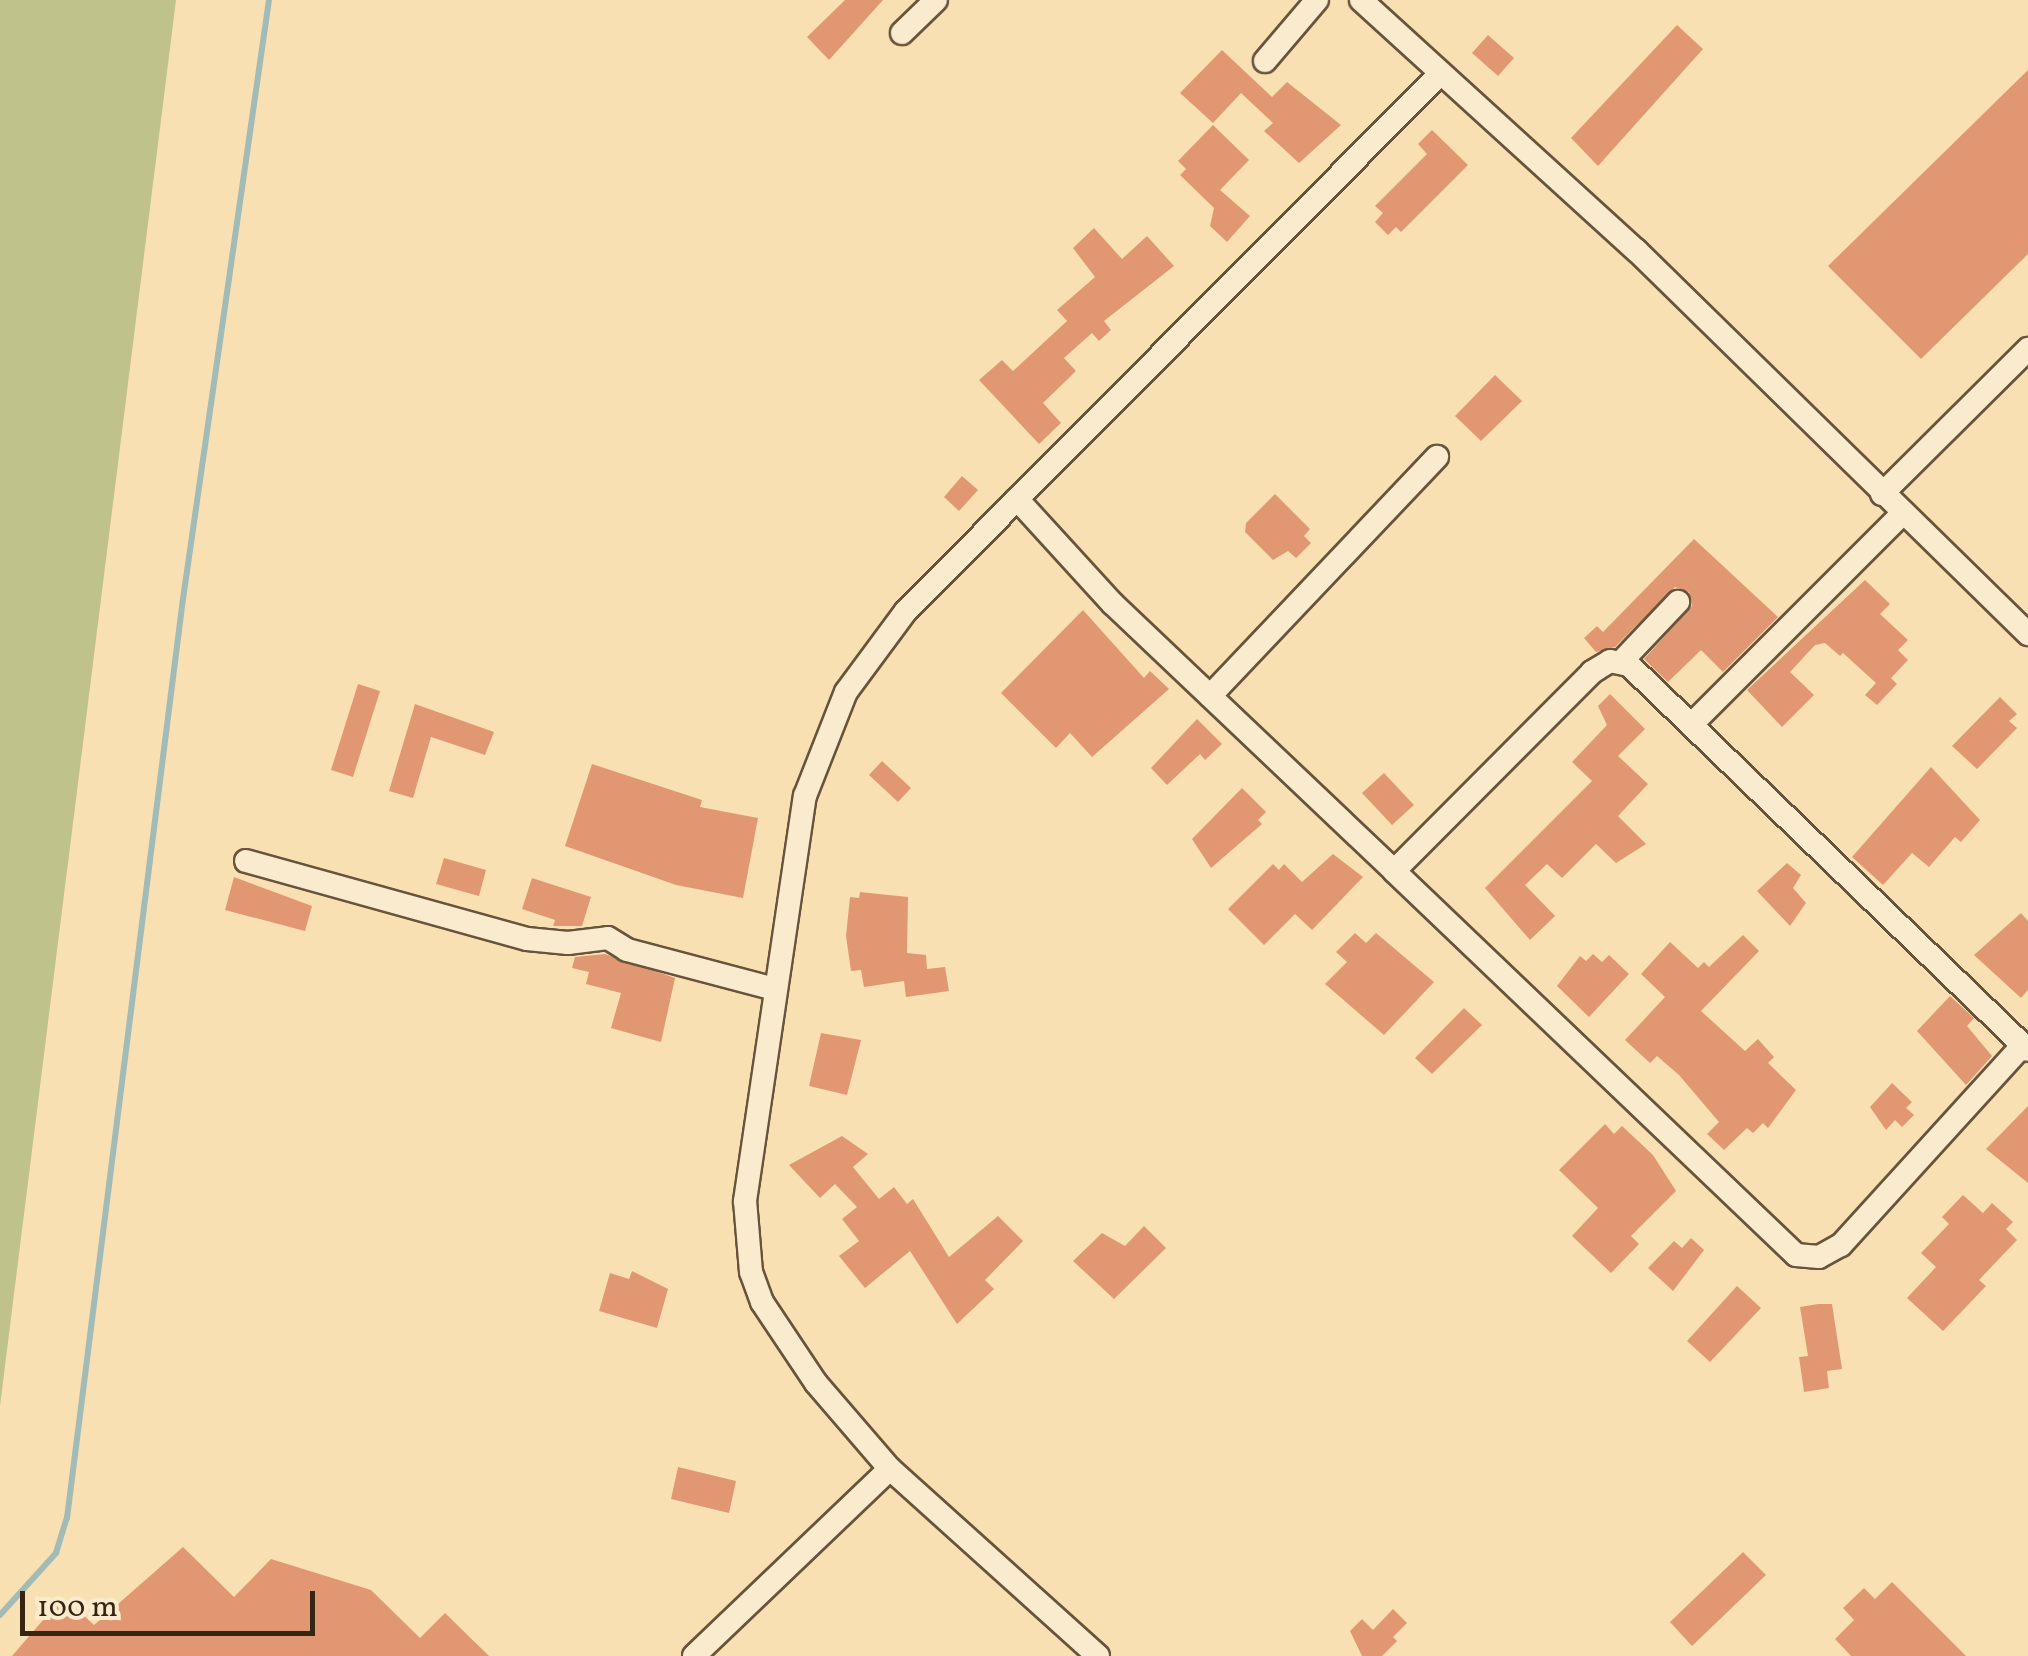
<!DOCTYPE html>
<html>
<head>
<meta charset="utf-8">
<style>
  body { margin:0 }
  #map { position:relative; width:2028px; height:1656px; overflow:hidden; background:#f9e0b3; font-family:Vollkorn,serif }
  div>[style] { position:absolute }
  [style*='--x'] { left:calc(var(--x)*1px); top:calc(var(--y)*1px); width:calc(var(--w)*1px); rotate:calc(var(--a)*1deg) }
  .green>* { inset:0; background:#bfc28b }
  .stream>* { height:6px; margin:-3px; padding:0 3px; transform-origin:3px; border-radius:3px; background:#a1bbb7 }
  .building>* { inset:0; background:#e19872 }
  .roads { filter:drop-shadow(2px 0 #67543b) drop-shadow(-2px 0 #67543b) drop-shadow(0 2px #67543b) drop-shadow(0 -2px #67543b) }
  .street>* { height:22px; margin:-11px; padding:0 11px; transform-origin:11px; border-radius:11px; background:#fbebce }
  span { translate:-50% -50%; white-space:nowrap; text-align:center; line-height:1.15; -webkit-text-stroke:8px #fbebce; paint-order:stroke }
  .scale { position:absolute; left:20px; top:1591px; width:295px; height:45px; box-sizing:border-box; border:5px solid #362513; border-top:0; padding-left:12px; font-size:30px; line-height:35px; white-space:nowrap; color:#362513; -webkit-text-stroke:8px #fbebce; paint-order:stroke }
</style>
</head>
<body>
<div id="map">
  <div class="green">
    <i style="clip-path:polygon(0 0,176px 0,0 1406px)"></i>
  </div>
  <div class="stream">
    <i style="--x:0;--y:1615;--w:84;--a:-47.9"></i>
    <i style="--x:56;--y:1553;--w:37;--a:-73"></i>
    <i style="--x:67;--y:1518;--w:926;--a:-82.81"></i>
    <i style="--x:183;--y:599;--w:605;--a:-81.83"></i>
  </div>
  <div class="building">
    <i style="clip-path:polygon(845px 0,883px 0,829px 60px,807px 37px)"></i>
    <i style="clip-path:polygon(1677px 25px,1703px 49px,1598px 166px,1571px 138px)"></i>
    <i style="clip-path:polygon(1488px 35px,1514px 58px,1498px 76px,1472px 53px)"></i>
    <i style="clip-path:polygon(1222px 50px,1272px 97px,1287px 82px,1341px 125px,1299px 163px,1264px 131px,1273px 123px,1241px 93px,1213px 123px,1180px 93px)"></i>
    <i style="clip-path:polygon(2028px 70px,2028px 254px,1921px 359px,1828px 266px)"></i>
    <i style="clip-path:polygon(1213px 125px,1249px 160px,1220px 190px,1250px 216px,1227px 242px,1210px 226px,1214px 208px,1180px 175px,1186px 169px,1178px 161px)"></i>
    <i style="clip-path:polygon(1432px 130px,1468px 165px,1401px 232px,1396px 227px,1388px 235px,1375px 222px,1383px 213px,1375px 206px,1427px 154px,1418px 144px)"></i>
    <i style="clip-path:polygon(1094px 228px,1122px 259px,1147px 236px,1174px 266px,1104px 321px,1111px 330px,1099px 341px,1092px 333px,1064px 358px,1076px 371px,1043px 403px,1061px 423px,1039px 444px,979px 380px,1002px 360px,1013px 371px,1067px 321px,1057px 310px,1095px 277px,1073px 248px)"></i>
    <i style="clip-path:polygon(1495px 375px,1522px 401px,1481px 441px,1455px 416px)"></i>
    <i style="clip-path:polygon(962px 476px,978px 490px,959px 511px,944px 497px)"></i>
    <i style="clip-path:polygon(1275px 494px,1310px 529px,1304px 536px,1311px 543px,1296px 558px,1288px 551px,1273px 560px,1245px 532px,1246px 523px)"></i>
    <i style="clip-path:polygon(1694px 539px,1778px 617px,1723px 672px,1701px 650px,1668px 682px,1644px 659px,1692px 606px,1689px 592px,1675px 587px,1615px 647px,1596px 652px,1584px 638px,1597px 626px,1603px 632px)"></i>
    <i style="clip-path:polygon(1865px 580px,1890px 604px,1880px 614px,1908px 640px,1898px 650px,1908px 660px,1891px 678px,1897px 684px,1877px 705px,1865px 695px,1876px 683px,1843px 653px,1840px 656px,1825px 643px,1815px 645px,1790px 672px,1814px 695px,1782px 727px,1747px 690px)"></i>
    <i style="clip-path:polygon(1083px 610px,1144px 678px,1150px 671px,1169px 689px,1092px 757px,1070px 733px,1056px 748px,1001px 693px)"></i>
    <i style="clip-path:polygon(358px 684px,380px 691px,353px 777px,331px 770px)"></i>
    <i style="clip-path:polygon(1610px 694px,1645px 729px,1618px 756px,1648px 784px,1618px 816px,1646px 844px,1616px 863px,1596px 844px,1562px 878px,1547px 864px,1525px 885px,1555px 916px,1530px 940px,1485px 888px,1592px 781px,1572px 762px,1607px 725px,1598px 706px)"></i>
    <i style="clip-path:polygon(2000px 697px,2017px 714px,2009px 721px,2017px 728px,1977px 769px,1952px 746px)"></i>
    <i style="clip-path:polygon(415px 704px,494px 732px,485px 755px,431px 737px,413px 798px,389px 791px)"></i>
    <i style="clip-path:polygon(1197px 719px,1222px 744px,1205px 760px,1200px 754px,1167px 785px,1151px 768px)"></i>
    <i style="clip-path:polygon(882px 761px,911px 788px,898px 802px,869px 775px)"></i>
    <i style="clip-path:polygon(592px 764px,702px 800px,700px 807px,758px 818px,743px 898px,676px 885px,565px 846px)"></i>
    <i style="clip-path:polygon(1931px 767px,1980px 820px,1961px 842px,1955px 837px,1929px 867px,1912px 853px,1883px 885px,1852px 857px)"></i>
    <i style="clip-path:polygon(1384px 773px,1414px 805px,1392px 825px,1362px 793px)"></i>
    <i style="clip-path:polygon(1242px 788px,1266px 812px,1258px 820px,1262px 824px,1211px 868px,1192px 839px)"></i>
    <i style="clip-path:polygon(1333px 854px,1363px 877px,1312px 930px,1295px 914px,1264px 945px,1228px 909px,1273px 864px,1279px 870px,1284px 864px,1302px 882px)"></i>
    <i style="clip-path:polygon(444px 858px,486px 870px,479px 896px,436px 884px)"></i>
    <i style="clip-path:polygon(1787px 863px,1801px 875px,1793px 888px,1806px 903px,1790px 926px,1757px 891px)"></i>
    <i style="clip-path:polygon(234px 877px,312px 906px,305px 931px,225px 910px)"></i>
    <i style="clip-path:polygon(532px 878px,591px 897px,582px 926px,553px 926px,555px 920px,522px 909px)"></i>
    <i style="clip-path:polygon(860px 892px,908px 897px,907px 953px,926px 955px,927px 969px,945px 967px,949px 991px,906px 997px,904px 981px,864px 987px,861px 970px,851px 971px,846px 936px,850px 897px,859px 898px)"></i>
    <i style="clip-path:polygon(2021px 913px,2028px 921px,2028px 990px,2021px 998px,1974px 955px)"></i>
    <i style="clip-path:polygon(1355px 933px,1366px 943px,1376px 933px,1434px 982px,1384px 1035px,1325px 984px,1347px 962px,1336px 952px)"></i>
    <i style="clip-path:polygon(1743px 935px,1759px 951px,1701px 1011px,1745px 1051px,1758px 1039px,1774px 1057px,1768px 1063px,1796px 1090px,1768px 1128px,1763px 1123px,1753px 1133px,1747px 1128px,1724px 1150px,1707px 1134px,1719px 1122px,1679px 1075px,1657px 1056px,1650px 1063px,1625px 1040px,1665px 997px,1641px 974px,1670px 942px,1698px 968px,1704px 962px,1709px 967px)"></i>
    <i style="clip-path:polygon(605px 954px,675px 978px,661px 1042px,611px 1028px,621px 993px,586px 984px,589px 972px,572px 968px,575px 957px)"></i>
    <i style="clip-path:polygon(1593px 954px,1602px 962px,1609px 955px,1629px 974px,1589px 1017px,1557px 986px,1580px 956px,1586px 961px)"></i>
    <i style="clip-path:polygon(1950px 996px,1974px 1018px,1967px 1026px,1992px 1056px,1966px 1085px,1917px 1031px)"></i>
    <i style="clip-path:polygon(1464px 1008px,1482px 1025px,1432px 1074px,1415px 1058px)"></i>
    <i style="clip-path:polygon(821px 1033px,861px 1040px,847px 1095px,809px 1086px)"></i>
    <i style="clip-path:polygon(1892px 1083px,1912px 1102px,1906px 1108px,1914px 1115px,1902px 1127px,1895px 1120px,1886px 1130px,1870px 1107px)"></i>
    <i style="clip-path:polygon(2028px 1106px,2028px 1183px,1986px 1149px)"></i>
    <i style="clip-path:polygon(1605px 1124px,1614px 1134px,1622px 1126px,1653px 1155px,1676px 1191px,1631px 1236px,1639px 1244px,1611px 1273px,1572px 1236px,1598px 1208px,1559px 1170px)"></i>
    <i style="clip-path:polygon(842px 1136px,868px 1154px,853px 1167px,879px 1199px,894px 1187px,907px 1204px,913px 1199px,949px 1257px,998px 1216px,1023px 1241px,985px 1280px,994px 1289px,957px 1324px,910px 1251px,865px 1288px,839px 1256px,859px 1241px,842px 1219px,857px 1207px,835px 1184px,820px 1198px,789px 1165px)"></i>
    <i style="clip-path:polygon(1963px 1195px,1983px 1213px,1992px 1203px,2013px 1222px,2006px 1229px,2017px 1240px,1979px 1280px,1986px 1286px,1943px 1331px,1907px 1298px,1936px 1267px,1921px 1253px,1949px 1224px,1942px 1217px)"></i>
    <i style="clip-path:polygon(1144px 1226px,1166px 1248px,1114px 1299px,1073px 1261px,1102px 1233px,1125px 1246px)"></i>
    <i style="clip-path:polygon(1691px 1238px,1704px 1250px,1673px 1291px,1648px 1268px,1674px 1241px,1682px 1248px)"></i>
    <i style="clip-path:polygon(632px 1271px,668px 1289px,657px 1328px,599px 1311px,610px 1273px,629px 1279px)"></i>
    <i style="clip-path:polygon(1737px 1286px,1761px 1308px,1710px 1362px,1687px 1341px)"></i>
    <i style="clip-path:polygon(1818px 1304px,1832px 1304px,1842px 1369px,1827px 1371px,1829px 1388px,1804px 1392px,1799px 1357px,1808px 1356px,1800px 1307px)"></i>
    <i style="clip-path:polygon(678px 1467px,736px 1481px,729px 1513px,671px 1499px)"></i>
    <i style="clip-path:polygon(183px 1547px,234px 1597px,271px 1559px,371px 1590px,420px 1638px,445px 1613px,489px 1656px,12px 1656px,56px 1605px,69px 1617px,77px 1609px,94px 1625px)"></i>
    <i style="clip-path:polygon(1743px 1552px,1766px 1575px,1692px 1646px,1670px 1622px)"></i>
    <i style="clip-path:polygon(1892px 1582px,1966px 1656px,1851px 1656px,1835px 1639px,1854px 1620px,1843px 1608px,1864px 1588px,1875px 1599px)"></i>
    <i style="clip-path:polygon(1393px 1609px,1407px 1623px,1393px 1637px,1397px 1641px,1382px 1656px,1362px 1656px,1350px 1631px,1362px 1619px,1373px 1630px)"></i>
  </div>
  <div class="roads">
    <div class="street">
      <i style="--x:1361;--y:0;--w:372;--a:42.3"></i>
      <i style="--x:1636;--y:250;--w:549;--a:44.41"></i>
      <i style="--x:902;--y:33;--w:47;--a:-44.1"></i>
      <i style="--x:1265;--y:61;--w:80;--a:-49.6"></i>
      <i style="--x:1882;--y:494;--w:206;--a:-44.8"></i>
      <i style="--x:1017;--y:499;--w:141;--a:47.6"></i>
      <i style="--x:1112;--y:603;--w:389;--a:43.5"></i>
      <i style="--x:1394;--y:871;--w:281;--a:-45.1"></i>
      <i style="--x:1592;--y:672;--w:21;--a:-31"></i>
      <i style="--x:1610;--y:661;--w:19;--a:12"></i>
      <i style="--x:1629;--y:665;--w:554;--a:43.98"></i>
      <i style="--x:1621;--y:662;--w:83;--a:-46.5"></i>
      <i style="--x:1210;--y:696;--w:330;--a:-46.5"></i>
      <i style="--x:1691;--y:725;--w:298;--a:-45"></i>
      <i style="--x:246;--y:861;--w:292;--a:15.5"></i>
      <i style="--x:527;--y:939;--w:41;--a:5.6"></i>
      <i style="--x:568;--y:943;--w:40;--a:-7.1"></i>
      <i style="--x:608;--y:938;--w:22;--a:32"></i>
      <i style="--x:627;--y:950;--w:153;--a:14.8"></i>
      <i style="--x:1394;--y:871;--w:556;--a:43.69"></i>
      <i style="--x:1796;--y:1255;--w:23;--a:5"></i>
      <i style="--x:1819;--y:1257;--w:25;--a:-29"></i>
      <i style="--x:1841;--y:1245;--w:270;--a:-47.7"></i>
      <i style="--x:694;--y:1656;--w:271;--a:-43.7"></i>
      <i style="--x:1098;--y:1656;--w:280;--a:-138"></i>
      <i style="--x:890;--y:1469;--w:113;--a:-130.7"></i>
      <i style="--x:816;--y:1383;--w:97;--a:-123.7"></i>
      <i style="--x:762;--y:1302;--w:32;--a:-110"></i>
      <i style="--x:751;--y:1272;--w:71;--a:-94.8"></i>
      <i style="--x:745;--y:1201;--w:409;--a:-81.6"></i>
      <i style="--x:805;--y:796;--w:112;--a:-68.5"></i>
      <i style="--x:846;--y:692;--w:101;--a:-53.5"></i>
      <i style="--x:906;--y:611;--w:756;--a:-45.16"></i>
    </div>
  </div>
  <div class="scale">100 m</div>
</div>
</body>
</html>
